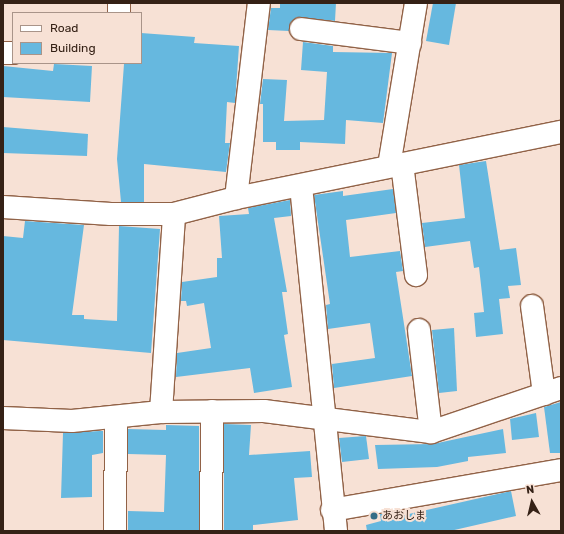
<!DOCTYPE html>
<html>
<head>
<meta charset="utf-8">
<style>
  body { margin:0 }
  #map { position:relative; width:564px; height:534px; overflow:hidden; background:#f7e1d5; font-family:Rubik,"Noto Sans JP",sans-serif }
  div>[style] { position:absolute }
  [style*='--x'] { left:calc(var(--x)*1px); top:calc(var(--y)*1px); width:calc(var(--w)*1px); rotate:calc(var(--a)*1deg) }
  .building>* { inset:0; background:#66b8df }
  .roads { filter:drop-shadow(1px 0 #916247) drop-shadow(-1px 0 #916247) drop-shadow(0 1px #916247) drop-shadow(0 -1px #916247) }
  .minor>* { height:22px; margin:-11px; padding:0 11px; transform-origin:11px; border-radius:11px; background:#fff }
  .dots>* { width:11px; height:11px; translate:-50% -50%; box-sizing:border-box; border:2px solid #f7e1d5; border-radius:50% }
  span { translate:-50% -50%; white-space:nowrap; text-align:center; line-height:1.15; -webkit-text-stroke:4px #f7e1d5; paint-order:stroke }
  .poi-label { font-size:11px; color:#352116 }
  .left { translate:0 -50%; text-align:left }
  .frame { position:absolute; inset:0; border:4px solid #352116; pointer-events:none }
  .legend { position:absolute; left:12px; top:12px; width:130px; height:52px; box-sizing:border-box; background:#f7e1d5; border:1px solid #a99489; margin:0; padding:5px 7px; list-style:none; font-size:12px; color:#352116 }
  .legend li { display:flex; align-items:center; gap:8px; height:20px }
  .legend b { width:20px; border:1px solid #a99489 }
  .north { position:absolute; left:512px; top:482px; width:40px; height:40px; -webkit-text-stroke:3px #f7e1d5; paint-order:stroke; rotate:352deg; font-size:11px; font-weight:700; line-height:16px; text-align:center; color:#352116 }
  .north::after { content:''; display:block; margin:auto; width:14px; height:18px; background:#352116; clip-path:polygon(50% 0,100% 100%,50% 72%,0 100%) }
</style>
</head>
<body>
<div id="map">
  <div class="building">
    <i style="clip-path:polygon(280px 3px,336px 3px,335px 21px,297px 17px,291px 22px,289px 31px,268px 30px,271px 8px,280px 8px)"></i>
    <i style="clip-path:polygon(433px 3px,456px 3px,449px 45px,426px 41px)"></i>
    <i style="clip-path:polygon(141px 33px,195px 37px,194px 43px,239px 46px,235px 103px,227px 102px,225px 143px,230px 143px,226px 172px,144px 164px,144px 202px,121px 202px,117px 159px,124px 64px,141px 64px)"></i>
    <i style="clip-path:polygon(303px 42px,333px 46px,333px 52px,392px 53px,383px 123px,346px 120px,345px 144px,300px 142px,300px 150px,276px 150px,276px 142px,263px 142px,263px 104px,260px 104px,263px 79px,287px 80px,284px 121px,324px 120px,327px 72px,301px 70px)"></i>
    <i style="clip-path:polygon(54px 64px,92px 66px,90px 102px,3px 97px,3px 66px,53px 71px)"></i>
    <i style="clip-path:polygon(3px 127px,88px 134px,87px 156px,3px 153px)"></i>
    <i style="clip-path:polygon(486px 161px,500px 250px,516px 248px,521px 285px,508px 286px,510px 298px,499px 299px,503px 334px,476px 337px,474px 313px,484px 312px,479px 267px,474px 268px,470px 241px,425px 247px,422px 223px,465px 218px,459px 165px)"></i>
    <i style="clip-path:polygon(393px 189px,396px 213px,346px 220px,350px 257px,400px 251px,403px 271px,396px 272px,412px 376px,334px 388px,332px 364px,375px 358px,370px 323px,328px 329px,326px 305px,330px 304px,314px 195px,343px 191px,343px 196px)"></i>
    <i style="clip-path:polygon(290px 200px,291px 216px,274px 218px,287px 292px,282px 292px,288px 334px,284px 335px,292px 387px,254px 393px,250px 368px,176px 377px,177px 353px,211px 348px,204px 303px,187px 306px,186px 301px,181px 301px,182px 282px,217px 277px,217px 258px,222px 258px,219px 216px,249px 214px,248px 208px)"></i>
    <i style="clip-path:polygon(25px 221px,84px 225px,72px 315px,84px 315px,84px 319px,117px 321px,119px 226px,160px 229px,151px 353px,3px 340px,3px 236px,23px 238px)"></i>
    <i style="clip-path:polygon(454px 328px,457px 391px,439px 393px,432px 330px)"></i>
    <i style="clip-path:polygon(561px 402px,561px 453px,550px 453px,544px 407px)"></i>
    <i style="clip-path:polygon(536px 413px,539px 437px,512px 440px,510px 419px)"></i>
    <i style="clip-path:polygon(224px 424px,251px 425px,249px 455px,310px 451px,312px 477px,294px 478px,298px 520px,253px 525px,253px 531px,224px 531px)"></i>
    <i style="clip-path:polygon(166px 425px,199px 426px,199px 531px,128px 531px,128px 511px,164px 512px,166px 455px,128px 454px,128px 429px,166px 430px)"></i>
    <i style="clip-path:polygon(503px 429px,506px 453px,468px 457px,468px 461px,437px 467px,378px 469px,375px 445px,433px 444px)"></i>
    <i style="clip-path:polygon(100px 431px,103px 431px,103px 453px,92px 455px,92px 497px,61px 498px,63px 433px)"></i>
    <i style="clip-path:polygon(366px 436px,369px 459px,342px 462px,339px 438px)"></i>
    <i style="clip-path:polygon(511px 491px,516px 516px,450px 531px,367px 531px,366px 525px,381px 521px,380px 514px,399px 511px,400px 516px)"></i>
  </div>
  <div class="roads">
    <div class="minor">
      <i style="--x:119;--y:13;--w:10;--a:-90"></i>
      <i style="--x:301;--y:29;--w:110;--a:7.3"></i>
      <i style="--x:3;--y:53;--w:10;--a:0"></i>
      <i style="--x:402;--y:164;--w:112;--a:82.8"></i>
      <i style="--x:389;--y:166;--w:165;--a:-80.6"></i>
      <i style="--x:301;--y:186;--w:347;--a:84.2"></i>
      <i style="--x:236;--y:198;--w:196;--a:-83.3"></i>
      <i style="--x:3;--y:207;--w:108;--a:3.7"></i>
      <i style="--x:111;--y:214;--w:63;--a:0"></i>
      <i style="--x:174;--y:214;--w:64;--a:-14.5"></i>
      <i style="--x:236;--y:198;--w:332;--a:-11.5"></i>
      <i style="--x:532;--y:306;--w:89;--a:82.2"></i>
      <i style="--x:419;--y:330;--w:103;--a:83.3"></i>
      <i style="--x:161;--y:412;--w:198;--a:-86.2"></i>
      <i style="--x:3;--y:418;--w:69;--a:2.5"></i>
      <i style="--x:72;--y:421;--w:89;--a:-5.8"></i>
      <i style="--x:161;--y:412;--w:103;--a:-0.6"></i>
      <i style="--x:264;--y:411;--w:168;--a:7.2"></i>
      <i style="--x:431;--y:432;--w:137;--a:-18.7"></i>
      <i style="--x:332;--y:510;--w:232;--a:-9.9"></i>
      <i style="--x:115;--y:531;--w:112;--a:-89.5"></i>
      <i style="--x:211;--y:531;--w:120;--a:-89.5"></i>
    </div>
  </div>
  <div class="dots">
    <i style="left:374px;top:516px;background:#356d87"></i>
  </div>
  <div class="poi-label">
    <span class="left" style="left:382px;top:516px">あおしま</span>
  </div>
  <div class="frame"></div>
  <ul class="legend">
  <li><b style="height:5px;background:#fff"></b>Road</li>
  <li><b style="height:11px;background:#66b8df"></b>Building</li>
  </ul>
  <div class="north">N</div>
</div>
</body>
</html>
